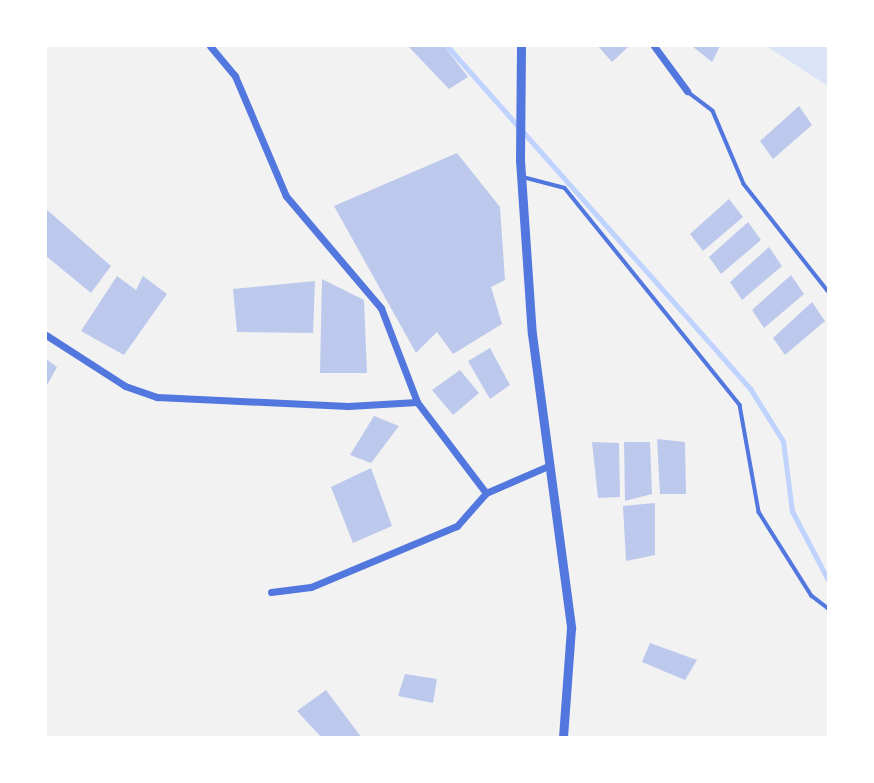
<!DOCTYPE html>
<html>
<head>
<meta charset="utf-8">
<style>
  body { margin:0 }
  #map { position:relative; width:874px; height:783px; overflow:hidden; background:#f2f2f2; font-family:"Alegreya Sans",sans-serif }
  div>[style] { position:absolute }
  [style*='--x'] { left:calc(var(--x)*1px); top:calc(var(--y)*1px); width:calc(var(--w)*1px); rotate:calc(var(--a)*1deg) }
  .green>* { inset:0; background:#dbe4f7 }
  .stream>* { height:5px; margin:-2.5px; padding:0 2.5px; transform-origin:2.5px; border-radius:2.5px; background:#bfd3fe }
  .building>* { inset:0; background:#bdc9ec }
  .service>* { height:3.5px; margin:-1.75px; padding:0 1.75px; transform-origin:1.75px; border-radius:1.75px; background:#5277de }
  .minor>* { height:7px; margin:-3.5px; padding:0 3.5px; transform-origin:3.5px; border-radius:3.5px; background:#5277de }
  .tertiary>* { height:9px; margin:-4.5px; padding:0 4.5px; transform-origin:4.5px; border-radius:4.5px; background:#5277de }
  span { translate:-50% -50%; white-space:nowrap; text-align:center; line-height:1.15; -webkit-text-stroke:5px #fff; paint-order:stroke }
  .frame { position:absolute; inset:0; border:47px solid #fff; pointer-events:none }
</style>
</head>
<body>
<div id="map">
  <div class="green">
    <i style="clip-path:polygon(766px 46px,828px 46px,828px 86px)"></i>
  </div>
  <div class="stream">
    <i style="--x:447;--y:46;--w:459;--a:48.5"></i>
    <i style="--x:751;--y:390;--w:60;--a:57.9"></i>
    <i style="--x:783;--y:441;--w:71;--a:82.7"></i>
    <i style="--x:792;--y:511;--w:78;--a:62.4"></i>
  </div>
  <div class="building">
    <i style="clip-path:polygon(408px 46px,444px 46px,468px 77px,449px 89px)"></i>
    <i style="clip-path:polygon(598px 46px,629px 46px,612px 62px)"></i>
    <i style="clip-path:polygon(692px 46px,720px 46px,712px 62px)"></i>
    <i style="clip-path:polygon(799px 106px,812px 125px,773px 159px,760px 141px)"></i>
    <i style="clip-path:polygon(457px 153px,500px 207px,505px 280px,491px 287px,502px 324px,453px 354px,437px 332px,416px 353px,334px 206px)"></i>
    <i style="clip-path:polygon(729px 199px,743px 217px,703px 251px,690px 234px)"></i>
    <i style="clip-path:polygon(46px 209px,111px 266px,91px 293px,46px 256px)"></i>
    <i style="clip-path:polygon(748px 222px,761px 240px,721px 274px,709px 257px)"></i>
    <i style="clip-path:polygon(769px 247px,782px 266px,742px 300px,730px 282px)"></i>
    <i style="clip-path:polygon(791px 275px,804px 294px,764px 328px,752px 310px)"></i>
    <i style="clip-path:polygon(117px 276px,136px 290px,143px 276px,167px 294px,124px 355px,81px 331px)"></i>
    <i style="clip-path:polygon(322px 279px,364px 300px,367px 373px,320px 373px)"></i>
    <i style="clip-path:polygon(315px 281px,313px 333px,237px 332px,233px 289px)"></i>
    <i style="clip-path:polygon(812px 302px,825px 321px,785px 355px,773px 338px)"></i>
    <i style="clip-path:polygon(490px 348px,510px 385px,490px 399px,468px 361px)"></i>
    <i style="clip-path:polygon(46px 359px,57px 367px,46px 387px)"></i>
    <i style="clip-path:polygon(460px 370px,479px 393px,453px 415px,432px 390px)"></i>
    <i style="clip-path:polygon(374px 416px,399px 426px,371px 463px,350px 455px)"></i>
    <i style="clip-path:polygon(657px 439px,685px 442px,686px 494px,660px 494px)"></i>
    <i style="clip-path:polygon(592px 442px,619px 443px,620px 497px,598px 498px)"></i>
    <i style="clip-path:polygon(624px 442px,650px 442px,652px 494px,625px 501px)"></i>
    <i style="clip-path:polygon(371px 468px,392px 526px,353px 543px,331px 487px)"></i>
    <i style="clip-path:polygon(655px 503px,655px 555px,626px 561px,623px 506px)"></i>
    <i style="clip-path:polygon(650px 643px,697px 660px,685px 680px,642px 662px)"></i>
    <i style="clip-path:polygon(405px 674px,437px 679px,433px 703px,398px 696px)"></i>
    <i style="clip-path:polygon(326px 690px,362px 738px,322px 738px,297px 711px)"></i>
  </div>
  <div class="service">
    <i style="--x:688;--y:92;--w:31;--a:37"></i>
    <i style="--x:713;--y:111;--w:79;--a:67"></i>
    <i style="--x:744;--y:184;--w:136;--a:51.9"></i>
    <i style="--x:523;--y:177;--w:43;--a:14.7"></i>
    <i style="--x:565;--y:188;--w:279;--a:51.1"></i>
    <i style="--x:740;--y:405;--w:109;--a:79.9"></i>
    <i style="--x:759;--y:512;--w:99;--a:57.8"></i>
    <i style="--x:812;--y:596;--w:20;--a:37"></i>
  </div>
  <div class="minor">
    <i style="--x:210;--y:46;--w:39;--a:50"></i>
    <i style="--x:235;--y:76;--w:130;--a:67"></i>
    <i style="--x:286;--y:196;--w:147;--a:49.7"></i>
    <i style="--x:381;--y:308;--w:101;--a:69"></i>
    <i style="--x:417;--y:402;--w:114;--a:52.8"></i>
    <i style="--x:654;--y:46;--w:56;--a:53.7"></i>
    <i style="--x:46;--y:335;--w:94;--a:32.8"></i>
    <i style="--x:125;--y:386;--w:34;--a:19"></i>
    <i style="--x:157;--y:397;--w:191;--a:2.7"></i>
    <i style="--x:348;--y:406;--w:69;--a:-3.3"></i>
    <i style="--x:271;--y:592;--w:40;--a:-7.1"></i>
    <i style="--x:311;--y:587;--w:158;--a:-22.7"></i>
    <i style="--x:457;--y:526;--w:44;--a:-48.7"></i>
    <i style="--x:486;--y:493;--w:68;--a:-23.5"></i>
  </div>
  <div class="tertiary">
    <i style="--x:521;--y:46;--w:114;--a:90.5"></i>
    <i style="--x:520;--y:160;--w:174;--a:86.1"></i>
    <i style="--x:532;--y:334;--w:297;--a:82.4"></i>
    <i style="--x:571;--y:628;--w:110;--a:94.2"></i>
  </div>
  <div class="frame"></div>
</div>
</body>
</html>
